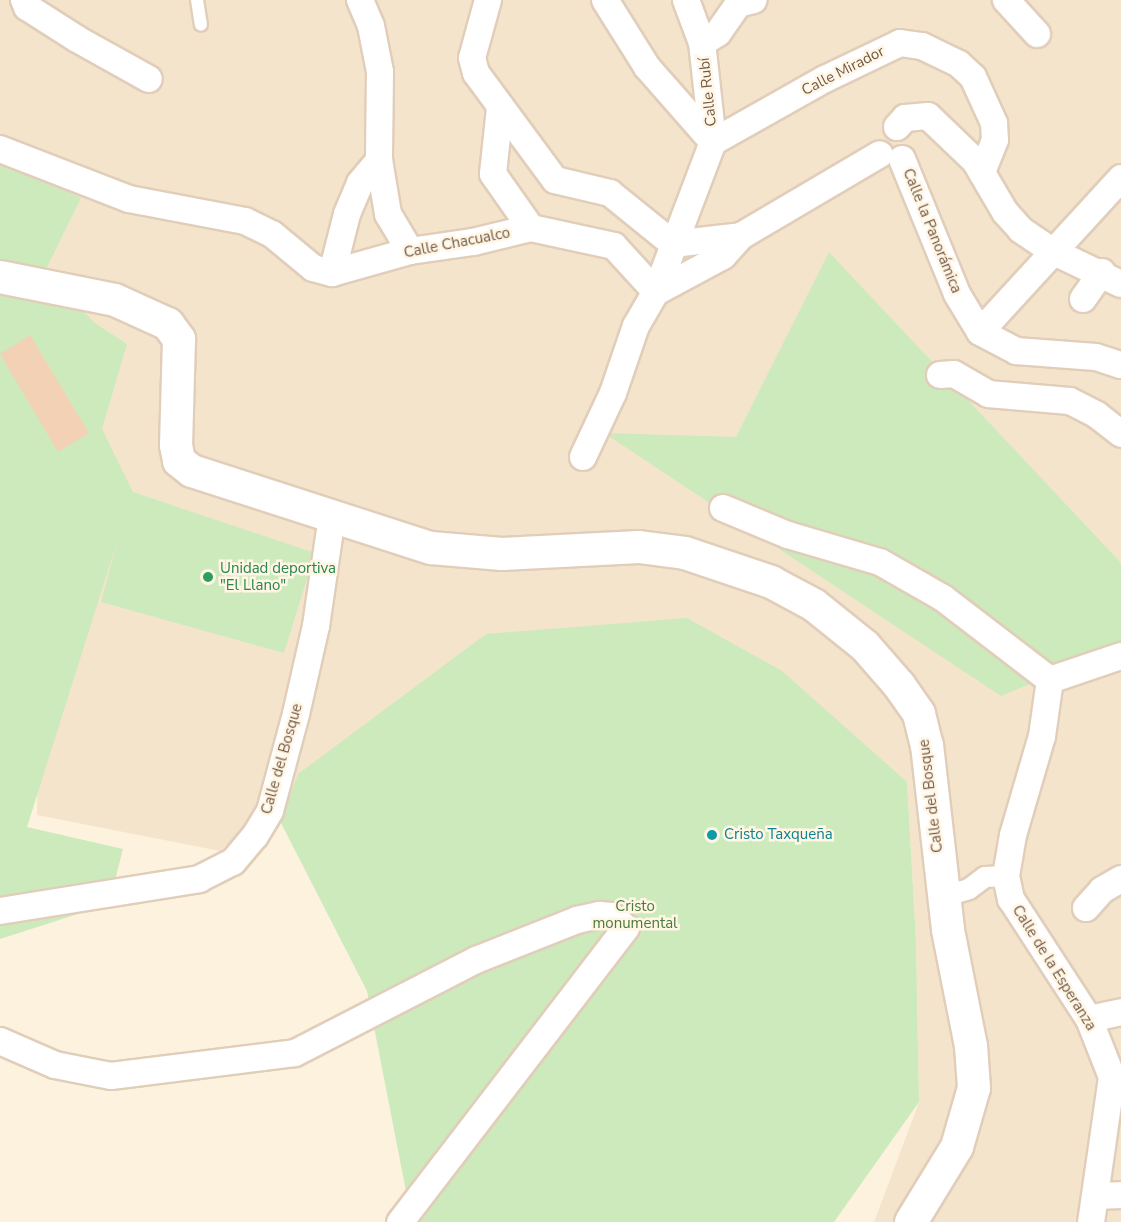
<!DOCTYPE html>
<html>
<head>
<meta charset="utf-8">
<style>
  body { margin:0 }
  #map { position:relative; width:1121px; height:1222px; overflow:hidden; background:#fdf2de; font-family:"Nunito Sans",sans-serif }
  div>[style] { position:absolute }
  [style*='--x'] { left:calc(var(--x)*1px); top:calc(var(--y)*1px); width:calc(var(--w)*1px); rotate:calc(var(--a)*1deg) }
  .residential>* { inset:0; background:#f5e4cc }
  .green>* { inset:0; background:#cceabc }
  .building>* { inset:0; background:#f3d1b4 }
  .roads { filter:drop-shadow(2px 0 #e1ceba) drop-shadow(-2px 0 #e1ceba) drop-shadow(0 2px #e1ceba) drop-shadow(0 -2px #e1ceba) }
  .service>* { height:12px; margin:-6px; padding:0 6px; transform-origin:6px; border-radius:6px; background:#fff }
  .pedestrian>* { height:20px; margin:-10px; padding:0 10px; transform-origin:10px; border-radius:10px; background:#fff }
  .minor>* { height:26px; margin:-13px; padding:0 13px; transform-origin:13px; border-radius:13px; background:#fff }
  .tertiary>* { height:32px; margin:-16px; padding:0 16px; transform-origin:16px; border-radius:16px; background:#fff }
  .dots>* { width:16px; height:16px; translate:-50% -50%; box-sizing:border-box; border:3px solid #fff6e5; border-radius:50% }
  span { translate:-50% -50%; white-space:nowrap; text-align:center; line-height:1.15; -webkit-text-stroke:5px #fff6e5; paint-order:stroke }
  .street-label { font-size:15px; color:#735845 }
  .leisure-label { font-size:15px; color:#27864d }
  .left { translate:0 -50%; text-align:left }
  .culture-label { font-size:15px; color:#0d838f }
  .park-label { font-size:15px; color:#4c7a3d }
</style>
</head>
<body>
<div id="map">
  <div class="residential">
    <i style="clip-path:polygon(0 0,1121px 0,1121px 1222px,874px 1222px,919px 1102px,916px 941px,907px 782px,486px 634px,220px 851px,37px 815px,39px 620px,0 425px)"></i>
  </div>
  <div class="green">
    <i style="clip-path:polygon(0 161px,81px 198px,44px 273px,96px 324px,127px 344px,102px 429px,133px 492px,315px 553px,284px 653px,101px 602px,117px 542px,27px 827px,123px 849px,109px 904px,0 939px)"></i>
    <i style="clip-path:polygon(829px 252px,1121px 563px,1121px 646px,1001px 696px,604px 433px,736px 437px)"></i>
    <i style="clip-path:polygon(687px 618px,782px 671px,907px 782px,916px 941px,919px 1102px,834px 1222px,412px 1222px,367px 991px,280px 821px,298px 774px,486px 634px)"></i>
  </div>
  <div class="building">
    <i style="clip-path:polygon(30px 335px,89px 433px,58px 452px,0 354px)"></i>
  </div>
  <div class="roads">
    <div class="service">
      <i style="--x:197;--y:0;--w:25;--a:81"></i>
    </div>
    <div class="pedestrian">
      <i style="--x:943;--y:897;--w:27;--a:-17"></i>
      <i style="--x:969;--y:889;--w:20;--a:-37"></i>
      <i style="--x:985;--y:877;--w:21;--a:-3"></i>
    </div>
    <div class="minor">
      <i style="--x:24;--y:0;--w:8;--a:67"></i>
      <i style="--x:27;--y:7;--w:59;--a:32.6"></i>
      <i style="--x:77;--y:39;--w:82;--a:29.1"></i>
      <i style="--x:360;--y:0;--w:28;--a:67"></i>
      <i style="--x:371;--y:26;--w:47;--a:78.9"></i>
      <i style="--x:380;--y:72;--w:88;--a:90.7"></i>
      <i style="--x:379;--y:160;--w:55;--a:80.5"></i>
      <i style="--x:388;--y:214;--w:43;--a:59.3"></i>
      <i style="--x:488;--y:0;--w:60;--a:105.4"></i>
      <i style="--x:472;--y:58;--w:16;--a:75"></i>
      <i style="--x:476;--y:73;--w:133;--a:53.6"></i>
      <i style="--x:555;--y:180;--w:57;--a:13.3"></i>
      <i style="--x:610;--y:193;--w:81;--a:39"></i>
      <i style="--x:673;--y:244;--w:68;--a:-6.7"></i>
      <i style="--x:605;--y:0;--w:79;--a:57.9"></i>
      <i style="--x:647;--y:67;--w:100;--a:48.7"></i>
      <i style="--x:1006;--y:0;--w:46;--a:47.6"></i>
      <i style="--x:702;--y:43;--w:19;--a:-32"></i>
      <i style="--x:718;--y:33;--w:35;--a:-55"></i>
      <i style="--x:738;--y:4;--w:16;--a:-14"></i>
      <i style="--x:500;--y:108;--w:66;--a:96.1"></i>
      <i style="--x:493;--y:174;--w:66;--a:54.9"></i>
      <i style="--x:897;--y:127;--w:12;--a:-48"></i>
      <i style="--x:905;--y:118;--w:23;--a:-5"></i>
      <i style="--x:928;--y:116;--w:65;--a:43.8"></i>
      <i style="--x:975;--y:161;--w:59;--a:59.5"></i>
      <i style="--x:1005;--y:212;--w:24;--a:48"></i>
      <i style="--x:1021;--y:230;--w:37;--a:34"></i>
      <i style="--x:1052;--y:251;--w:76;--a:25.6"></i>
      <i style="--x:713;--y:142;--w:129;--a:-29.4"></i>
      <i style="--x:825;--y:79;--w:83;--a:-25.6"></i>
      <i style="--x:900;--y:43;--w:22;--a:8"></i>
      <i style="--x:922;--y:46;--w:41;--a:25.9"></i>
      <i style="--x:959;--y:64;--w:19;--a:43"></i>
      <i style="--x:973;--y:77;--w:51;--a:65.5"></i>
      <i style="--x:994;--y:123;--w:17;--a:87"></i>
      <i style="--x:995;--y:140;--w:35;--a:112"></i>
      <i style="--x:0;--y:149;--w:138;--a:21.2"></i>
      <i style="--x:129;--y:199;--w:118;--a:10.7"></i>
      <i style="--x:245;--y:221;--w:30;--a:26"></i>
      <i style="--x:272;--y:234;--w:53;--a:39.7"></i>
      <i style="--x:313;--y:268;--w:20;--a:15"></i>
      <i style="--x:332;--y:273;--w:81;--a:-15.8"></i>
      <i style="--x:410;--y:251;--w:64;--a:-8.1"></i>
      <i style="--x:473;--y:242;--w:60;--a:-13.6"></i>
      <i style="--x:531;--y:228;--w:85;--a:12.2"></i>
      <i style="--x:614;--y:246;--w:62;--a:47.6"></i>
      <i style="--x:656;--y:292;--w:76;--a:-28.2"></i>
      <i style="--x:723;--y:256;--w:27;--a:-48"></i>
      <i style="--x:741;--y:236;--w:161;--a:-30.5"></i>
      <i style="--x:902;--y:159;--w:146;--a:67.8"></i>
      <i style="--x:957;--y:294;--w:44;--a:58.8"></i>
      <i style="--x:980;--y:332;--w:41;--a:27.8"></i>
      <i style="--x:1016;--y:351;--w:80;--a:4.3"></i>
      <i style="--x:1096;--y:357;--w:26;--a:18"></i>
      <i style="--x:332;--y:273;--w:61;--a:-75.7"></i>
      <i style="--x:347;--y:214;--w:34;--a:-67"></i>
      <i style="--x:360;--y:183;--w:30;--a:-50"></i>
      <i style="--x:1083;--y:299;--w:33;--a:-55"></i>
      <i style="--x:980;--y:332;--w:209;--a:-47.5"></i>
      <i style="--x:940;--y:375;--w:14;--a:-4"></i>
      <i style="--x:954;--y:374;--w:39;--a:30"></i>
      <i style="--x:988;--y:394;--w:82;--a:4.9"></i>
      <i style="--x:1070;--y:401;--w:30;--a:27"></i>
      <i style="--x:1097;--y:415;--w:31;--a:38"></i>
      <i style="--x:583;--y:457;--w:71;--a:-64.9"></i>
      <i style="--x:613;--y:393;--w:71;--a:-71.1"></i>
      <i style="--x:636;--y:326;--w:39;--a:-60"></i>
      <i style="--x:656;--y:292;--w:160;--a:-69.2"></i>
      <i style="--x:713;--y:142;--w:100;--a:-96.3"></i>
      <i style="--x:702;--y:43;--w:46;--a:-110.4"></i>
      <i style="--x:723;--y:508;--w:70;--a:22.6"></i>
      <i style="--x:788;--y:535;--w:96;--a:16.4"></i>
      <i style="--x:880;--y:562;--w:73;--a:29.7"></i>
      <i style="--x:943;--y:598;--w:135;--a:37.5"></i>
      <i style="--x:1050;--y:680;--w:57;--a:98.1"></i>
      <i style="--x:1042;--y:736;--w:103;--a:106.3"></i>
      <i style="--x:1013;--y:835;--w:42;--a:99.7"></i>
      <i style="--x:1006;--y:876;--w:24;--a:78"></i>
      <i style="--x:1011;--y:899;--w:143;--a:57"></i>
      <i style="--x:1089;--y:1019;--w:62;--a:68.4"></i>
      <i style="--x:1112;--y:1077;--w:147;--a:98.2"></i>
      <i style="--x:1050;--y:680;--w:75;--a:-18.7"></i>
      <i style="--x:1086;--y:908;--w:24;--a:-48"></i>
      <i style="--x:1102;--y:890;--w:22;--a:-30"></i>
      <i style="--x:0;--y:911;--w:202;--a:-9.1"></i>
      <i style="--x:199;--y:879;--w:38;--a:-27"></i>
      <i style="--x:233;--y:862;--w:34;--a:-50"></i>
      <i style="--x:255;--y:836;--w:29;--a:-59"></i>
      <i style="--x:270;--y:811;--w:100;--a:-75"></i>
      <i style="--x:296;--y:714;--w:90;--a:-77.2"></i>
      <i style="--x:316;--y:626;--w:111;--a:-81.7"></i>
      <i style="--x:1089;--y:1019;--w:33;--a:-12"></i>
      <i style="--x:0;--y:1041;--w:60;--a:23.6"></i>
      <i style="--x:55;--y:1065;--w:57;--a:11.1"></i>
      <i style="--x:111;--y:1076;--w:185;--a:-7.1"></i>
      <i style="--x:295;--y:1053;--w:203;--a:-27.2"></i>
      <i style="--x:476;--y:960;--w:109;--a:-21.6"></i>
      <i style="--x:577;--y:920;--w:23;--a:-13"></i>
      <i style="--x:599;--y:915;--w:13;--a:4"></i>
      <i style="--x:612;--y:916;--w:18;--a:41"></i>
      <i style="--x:626;--y:928;--w:371;--a:127.5"></i>
      <i style="--x:1096;--y:1196;--w:25;--a:-2"></i>
    </div>
    <div class="tertiary">
      <i style="--x:0;--y:277;--w:117;--a:11.3"></i>
      <i style="--x:115;--y:300;--w:58;--a:24.4"></i>
      <i style="--x:168;--y:324;--w:19;--a:54"></i>
      <i style="--x:179;--y:339;--w:106;--a:91.6"></i>
      <i style="--x:176;--y:445;--w:16;--a:79"></i>
      <i style="--x:179;--y:461;--w:16;--a:38"></i>
      <i style="--x:192;--y:471;--w:251;--a:17.9"></i>
      <i style="--x:431;--y:548;--w:71;--a:4.8"></i>
      <i style="--x:502;--y:554;--w:137;--a:-2.9"></i>
      <i style="--x:639;--y:547;--w:46;--a:7.4"></i>
      <i style="--x:685;--y:553;--w:91;--a:18.6"></i>
      <i style="--x:771;--y:582;--w:49;--a:28.1"></i>
      <i style="--x:814;--y:605;--w:65;--a:38.8"></i>
      <i style="--x:865;--y:646;--w:52;--a:48.9"></i>
      <i style="--x:899;--y:685;--w:35;--a:55"></i>
      <i style="--x:919;--y:714;--w:32;--a:76"></i>
      <i style="--x:927;--y:745;--w:186;--a:83.5"></i>
      <i style="--x:948;--y:930;--w:118;--a:78.8"></i>
      <i style="--x:971;--y:1046;--w:42;--a:85.9"></i>
      <i style="--x:974;--y:1088;--w:61;--a:106.1"></i>
      <i style="--x:957;--y:1147;--w:88;--a:121.5"></i>
    </div>
  </div>
  <div class="dots">
    <i style="left:208px;top:577px;background:#2e9e5b"></i>
    <i style="left:712px;top:835px;background:#0f9aa8"></i>
  </div>
  <div class="street-label">
    <span style="left:843px;top:71px;rotate:-27deg">Calle Mirador</span>
    <span style="left:708px;top:92px;rotate:-96deg">Calle Rubí</span>
    <span style="left:932px;top:231px;rotate:68deg">Calle la Panorámica</span>
    <span style="left:457px;top:243px;rotate:-11deg">Calle Chacualco</span>
    <span style="left:282px;top:759px;rotate:-74deg">Calle del Bosque</span>
    <span style="left:931px;top:796px;rotate:-97deg">Calle del Bosque</span>
    <span style="left:1054px;top:968px;rotate:58deg">Calle de la Esperanza</span>
  </div>
  <div class="leisure-label">
    <span class="left" style="left:220px;top:577px">Unidad deportiva<br>"El Llano"</span>
  </div>
  <div class="culture-label">
    <span class="left" style="left:724px;top:835px">Cristo Taxqueña</span>
  </div>
  <div class="park-label">
    <span style="left:635px;top:915px">Cristo<br>monumental</span>
  </div>
</div>
</body>
</html>
